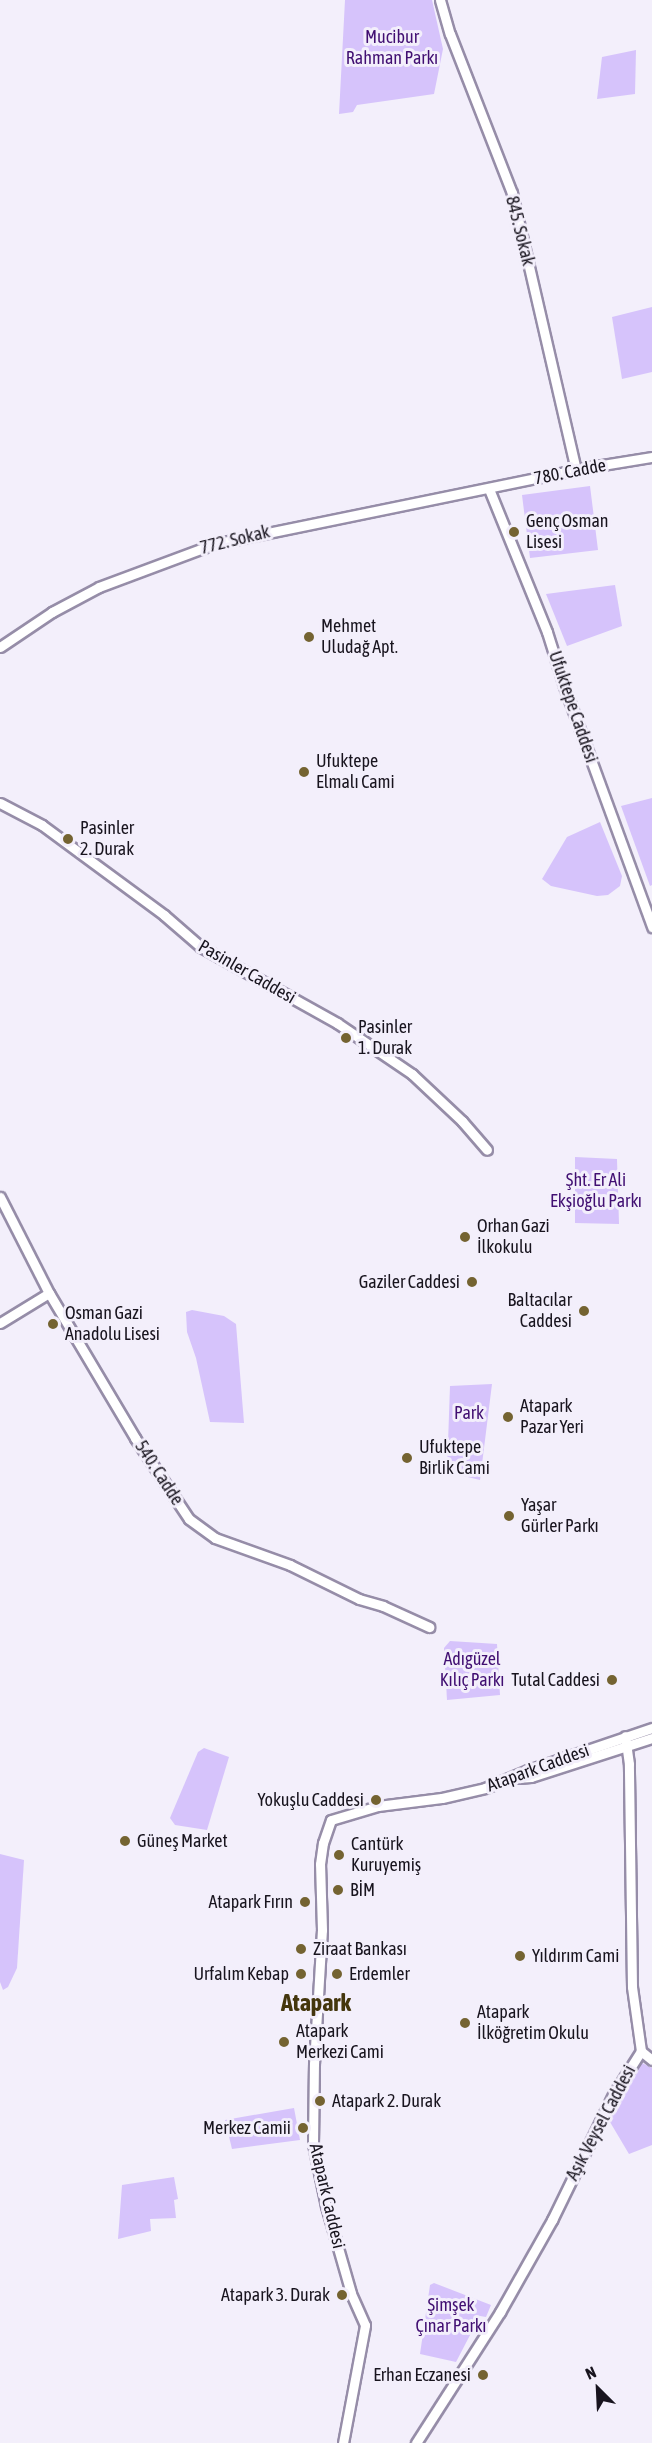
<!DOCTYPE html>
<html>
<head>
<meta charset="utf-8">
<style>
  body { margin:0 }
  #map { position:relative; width:652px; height:2443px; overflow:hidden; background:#f3effb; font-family:"Asap Condensed",sans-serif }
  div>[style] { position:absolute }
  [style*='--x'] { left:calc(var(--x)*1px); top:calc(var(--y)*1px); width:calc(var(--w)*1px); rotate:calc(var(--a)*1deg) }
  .green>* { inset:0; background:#d6c3fb }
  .roads { filter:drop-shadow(2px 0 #968da8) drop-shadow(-2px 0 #968da8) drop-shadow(0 2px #968da8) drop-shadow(0 -2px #968da8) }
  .tertiary>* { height:9px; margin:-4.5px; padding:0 4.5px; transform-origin:4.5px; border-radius:4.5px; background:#fff }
  .dots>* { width:16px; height:16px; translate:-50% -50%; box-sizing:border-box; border:3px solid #f3effb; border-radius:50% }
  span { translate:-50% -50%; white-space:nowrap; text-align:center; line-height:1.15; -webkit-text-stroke:6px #f3effb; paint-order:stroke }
  .park-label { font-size:18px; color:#410f72 }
  .street-label { font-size:18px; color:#18141e }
  .poi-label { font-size:18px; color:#18141e }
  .left { translate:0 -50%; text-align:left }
  .right { translate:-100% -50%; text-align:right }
  .district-label { font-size:24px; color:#44360d; font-weight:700 }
  .north { position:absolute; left:568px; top:2359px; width:60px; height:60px; -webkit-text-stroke:4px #f3effb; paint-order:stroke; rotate:336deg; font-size:16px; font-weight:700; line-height:24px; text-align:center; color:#18141e }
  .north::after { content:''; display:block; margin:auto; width:21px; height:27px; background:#18141e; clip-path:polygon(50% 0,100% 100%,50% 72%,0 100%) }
</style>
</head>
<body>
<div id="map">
  <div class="green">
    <i style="clip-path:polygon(345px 0,432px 0,443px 49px,434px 94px,357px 105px,353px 112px,339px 114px)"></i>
    <i style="clip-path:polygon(636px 50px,635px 94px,597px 99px,602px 57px)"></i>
    <i style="clip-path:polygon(652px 307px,652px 372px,622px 379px,612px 317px)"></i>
    <i style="clip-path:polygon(590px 486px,598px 550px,530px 558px,522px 495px)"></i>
    <i style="clip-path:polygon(615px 585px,622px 626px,567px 646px,546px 594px)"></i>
    <i style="clip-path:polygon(652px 798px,652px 885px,650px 886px,621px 806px)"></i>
    <i style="clip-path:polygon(600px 822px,622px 876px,620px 886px,608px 895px,597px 896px,551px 886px,542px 879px,567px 837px)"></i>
    <i style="clip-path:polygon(575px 1157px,617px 1159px,619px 1224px,575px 1223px)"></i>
    <i style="clip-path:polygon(192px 1310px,224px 1316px,236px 1324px,244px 1423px,210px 1422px,196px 1358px,187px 1332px,186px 1312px)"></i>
    <i style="clip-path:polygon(492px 1384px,480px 1480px,447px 1472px,450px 1386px)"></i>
    <i style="clip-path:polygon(450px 1641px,497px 1644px,500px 1695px,447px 1700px,444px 1648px)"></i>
    <i style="clip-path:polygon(204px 1748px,229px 1757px,207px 1830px,175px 1825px,170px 1818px,198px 1752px)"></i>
    <i style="clip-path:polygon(0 1854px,24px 1860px,17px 1968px,8px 1987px,3px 1990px,0 1982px)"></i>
    <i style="clip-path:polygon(640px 2062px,652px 2068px,652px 2145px,629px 2154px,607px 2117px,631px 2072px)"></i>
    <i style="clip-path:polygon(294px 2108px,300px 2140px,232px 2149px,225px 2120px)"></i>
    <i style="clip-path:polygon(174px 2177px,178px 2199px,174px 2200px,176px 2218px,150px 2219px,151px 2231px,118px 2239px,122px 2185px)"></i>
    <i style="clip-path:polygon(434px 2283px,491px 2305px,486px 2317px,480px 2316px,456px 2362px,420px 2354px,430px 2285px)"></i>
  </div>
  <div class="roads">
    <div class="tertiary">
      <i style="--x:440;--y:0;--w:35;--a:74"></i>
      <i style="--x:450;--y:34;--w:171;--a:68.7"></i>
      <i style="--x:512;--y:193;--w:284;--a:77"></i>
      <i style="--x:489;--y:489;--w:154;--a:67.9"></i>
      <i style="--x:547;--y:632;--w:57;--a:72.5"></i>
      <i style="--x:564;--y:686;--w:257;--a:69.9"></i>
      <i style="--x:0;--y:647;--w:63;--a:-33.9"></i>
      <i style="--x:52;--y:612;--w:53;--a:-28"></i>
      <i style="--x:99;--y:587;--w:123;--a:-20.5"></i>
      <i style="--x:214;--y:544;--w:384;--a:-11.6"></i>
      <i style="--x:590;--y:467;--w:63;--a:-9.2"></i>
      <i style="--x:0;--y:803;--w:47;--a:27.6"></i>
      <i style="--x:42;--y:825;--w:152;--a:36.4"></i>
      <i style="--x:164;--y:915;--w:49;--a:40.9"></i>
      <i style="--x:201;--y:947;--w:156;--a:29.2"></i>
      <i style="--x:337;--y:1023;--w:91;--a:34.2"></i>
      <i style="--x:412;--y:1074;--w:69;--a:43.2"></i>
      <i style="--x:462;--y:1121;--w:38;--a:49"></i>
      <i style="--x:0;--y:1197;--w:108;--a:63"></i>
      <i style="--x:49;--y:1293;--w:169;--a:59.3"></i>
      <i style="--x:135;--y:1438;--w:97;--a:56.3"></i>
      <i style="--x:189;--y:1519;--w:32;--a:36"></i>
      <i style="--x:215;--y:1538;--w:80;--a:19.8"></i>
      <i style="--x:290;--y:1565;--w:77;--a:26.2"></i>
      <i style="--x:359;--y:1599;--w:25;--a:16"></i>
      <i style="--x:383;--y:1606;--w:51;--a:24.5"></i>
      <i style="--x:0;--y:1323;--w:57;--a:-31.5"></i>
      <i style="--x:517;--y:1778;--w:14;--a:-4"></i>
      <i style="--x:531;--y:1777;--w:127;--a:-17.9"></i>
      <i style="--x:641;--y:2051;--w:14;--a:39"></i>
      <i style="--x:343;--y:2443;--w:120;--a:-79.4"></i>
      <i style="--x:365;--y:2325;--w:35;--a:-114"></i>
      <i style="--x:351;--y:2293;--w:91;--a:-106"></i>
      <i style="--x:326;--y:2206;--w:63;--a:-101.8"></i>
      <i style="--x:313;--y:2144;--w:80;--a:-89.3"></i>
      <i style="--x:314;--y:2064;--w:134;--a:-86.6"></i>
      <i style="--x:322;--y:1930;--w:66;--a:-91.7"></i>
      <i style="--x:320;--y:1864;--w:21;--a:-82"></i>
      <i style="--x:323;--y:1843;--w:24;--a:-71"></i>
      <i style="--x:331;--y:1820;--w:49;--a:-16.6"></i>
      <i style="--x:378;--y:1806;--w:64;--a:-7.1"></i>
      <i style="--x:442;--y:1798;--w:44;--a:-13.1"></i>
      <i style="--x:485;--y:1788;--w:47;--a:-22.7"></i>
      <i style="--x:528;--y:1770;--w:131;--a:-18.7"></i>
      <i style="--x:416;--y:2443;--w:156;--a:-57.3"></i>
      <i style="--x:500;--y:2312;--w:106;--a:-60.5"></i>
      <i style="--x:552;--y:2220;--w:139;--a:-64"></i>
      <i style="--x:613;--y:2095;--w:52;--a:-57.5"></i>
      <i style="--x:641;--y:2051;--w:65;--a:-98"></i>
      <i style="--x:632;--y:1987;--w:223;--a:-90.8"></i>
      <i style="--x:629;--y:1764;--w:28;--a:-98"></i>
    </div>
  </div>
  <div class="dots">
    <i style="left:514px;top:532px;background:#746331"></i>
    <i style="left:309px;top:637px;background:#746331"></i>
    <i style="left:304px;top:772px;background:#746331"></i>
    <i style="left:68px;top:839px;background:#746331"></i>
    <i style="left:346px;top:1038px;background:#746331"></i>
    <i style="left:465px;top:1237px;background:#746331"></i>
    <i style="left:472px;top:1282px;background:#746331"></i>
    <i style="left:584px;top:1311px;background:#746331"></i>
    <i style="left:53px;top:1324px;background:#746331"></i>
    <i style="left:508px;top:1417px;background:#746331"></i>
    <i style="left:407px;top:1458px;background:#746331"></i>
    <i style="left:509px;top:1516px;background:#746331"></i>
    <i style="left:612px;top:1680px;background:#746331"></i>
    <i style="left:376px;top:1800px;background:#746331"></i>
    <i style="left:125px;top:1841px;background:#746331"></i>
    <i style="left:339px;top:1855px;background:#746331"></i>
    <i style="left:338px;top:1890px;background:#746331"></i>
    <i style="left:305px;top:1902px;background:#746331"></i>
    <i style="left:301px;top:1949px;background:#746331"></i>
    <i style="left:520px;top:1956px;background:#746331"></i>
    <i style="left:301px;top:1974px;background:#746331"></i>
    <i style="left:337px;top:1974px;background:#746331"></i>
    <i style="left:465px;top:2023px;background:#746331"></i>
    <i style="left:284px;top:2042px;background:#746331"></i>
    <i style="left:320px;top:2101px;background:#746331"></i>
    <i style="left:303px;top:2128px;background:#746331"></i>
    <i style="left:342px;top:2295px;background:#746331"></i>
    <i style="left:483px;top:2375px;background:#746331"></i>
  </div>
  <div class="park-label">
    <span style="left:392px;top:48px">Mucibur<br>Rahman Parkı</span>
    <span style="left:596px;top:1191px">Şht. Er Ali<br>Ekşioğlu Parkı</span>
    <span style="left:469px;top:1413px">Park</span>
    <span style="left:472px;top:1670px">Adıgüzel<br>Kılıç Parkı</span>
    <span style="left:451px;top:2316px">Şimşek<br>Çınar Parkı</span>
  </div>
  <div class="street-label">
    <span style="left:520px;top:231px;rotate:76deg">845. Sokak</span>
    <span style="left:570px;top:472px;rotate:-11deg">780. Cadde</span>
    <span style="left:235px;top:540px;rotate:-14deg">772. Sokak</span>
    <span style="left:573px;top:707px;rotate:71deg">Ufuktepe Caddesi</span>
    <span style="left:247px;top:972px;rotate:30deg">Pasinler Caddesi</span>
    <span style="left:159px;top:1473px;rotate:57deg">540. Cadde</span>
    <span style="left:538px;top:1768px;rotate:-20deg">Atapark Caddesi</span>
    <span style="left:601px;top:2123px;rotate:-62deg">Aşık Veysel Caddesi</span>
    <span style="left:327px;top:2196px;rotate:77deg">Atapark Caddesi</span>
  </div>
  <div class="poi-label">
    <span class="left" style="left:526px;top:532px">Genç Osman<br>Lisesi</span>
    <span class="left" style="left:321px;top:637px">Mehmet<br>Uludağ Apt.</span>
    <span class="left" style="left:316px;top:772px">Ufuktepe<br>Elmalı Cami</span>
    <span class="left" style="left:80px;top:839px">Pasinler<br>2. Durak</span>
    <span class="left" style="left:358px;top:1038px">Pasinler<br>1. Durak</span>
    <span class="left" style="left:477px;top:1237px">Orhan Gazi<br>İlkokulu</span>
    <span class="right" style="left:460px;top:1282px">Gaziler Caddesi</span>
    <span class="right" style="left:572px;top:1311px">Baltacılar<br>Caddesi</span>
    <span class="left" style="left:65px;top:1324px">Osman Gazi<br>Anadolu Lisesi</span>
    <span class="left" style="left:520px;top:1417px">Atapark<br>Pazar Yeri</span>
    <span class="left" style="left:419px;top:1458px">Ufuktepe<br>Birlik Cami</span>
    <span class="left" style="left:521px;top:1516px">Yaşar<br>Gürler Parkı</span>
    <span class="right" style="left:600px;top:1680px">Tutal Caddesi</span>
    <span class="right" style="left:364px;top:1800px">Yokuşlu Caddesi</span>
    <span class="left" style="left:137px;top:1841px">Güneş Market</span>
    <span class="left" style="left:351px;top:1855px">Cantürk<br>Kuruyemiş</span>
    <span class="left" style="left:350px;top:1890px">BİM</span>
    <span class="right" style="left:293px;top:1902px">Atapark Fırın</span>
    <span class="left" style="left:313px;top:1949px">Ziraat Bankası</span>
    <span class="left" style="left:532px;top:1956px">Yıldırım Cami</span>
    <span class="right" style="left:289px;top:1974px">Urfalım Kebap</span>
    <span class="left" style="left:349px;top:1974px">Erdemler</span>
    <span class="left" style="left:477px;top:2023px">Atapark<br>İlköğretim Okulu</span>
    <span class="left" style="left:296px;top:2042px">Atapark<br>Merkezi Cami</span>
    <span class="left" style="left:332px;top:2101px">Atapark 2. Durak</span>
    <span class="right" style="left:291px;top:2128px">Merkez Camii</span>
    <span class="right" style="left:330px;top:2295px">Atapark 3. Durak</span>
    <span class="right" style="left:471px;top:2375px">Erhan Eczanesi</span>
  </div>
  <div class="district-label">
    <span style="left:316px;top:2003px">Atapark</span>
  </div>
  <div class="north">N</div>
</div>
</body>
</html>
